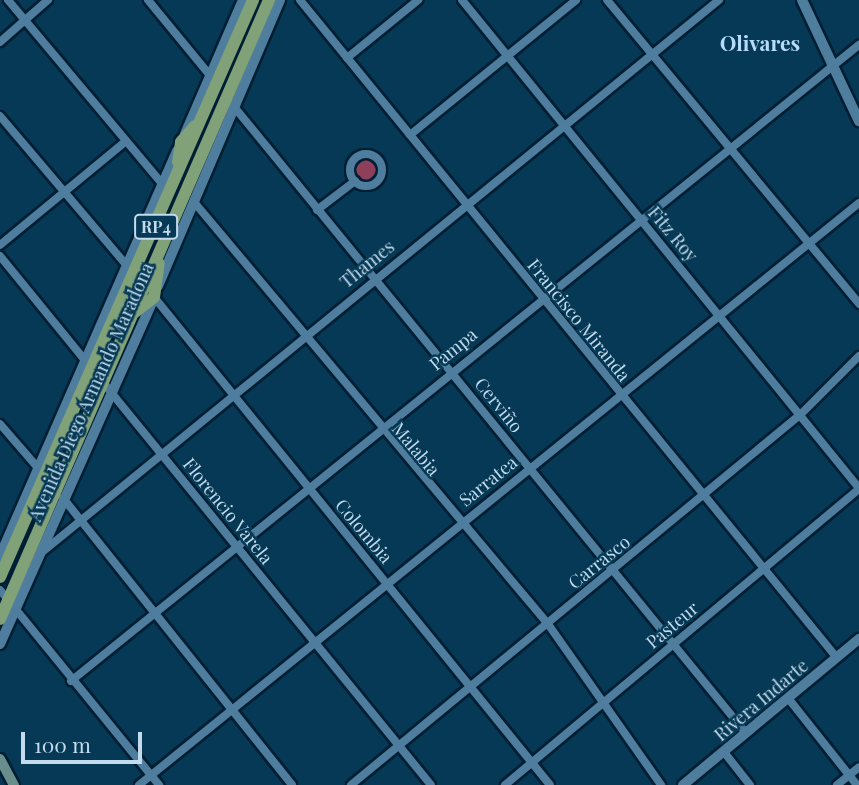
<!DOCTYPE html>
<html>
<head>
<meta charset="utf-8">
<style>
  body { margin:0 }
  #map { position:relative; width:859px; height:785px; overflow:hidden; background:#063955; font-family:"Playfair Display",serif }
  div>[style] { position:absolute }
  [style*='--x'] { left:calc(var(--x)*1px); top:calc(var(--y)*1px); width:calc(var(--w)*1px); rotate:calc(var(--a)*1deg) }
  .green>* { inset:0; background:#8e405a }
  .round { border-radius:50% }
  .roads { filter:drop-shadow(2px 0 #001f34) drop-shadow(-2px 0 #001f34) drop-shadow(0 2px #001f34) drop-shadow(0 -2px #001f34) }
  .minor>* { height:8px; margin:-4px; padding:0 4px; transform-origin:4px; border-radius:4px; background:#4f7d9e }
  .minor>.ring { margin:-4px; padding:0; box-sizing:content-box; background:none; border:8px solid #4f7d9e; border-radius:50% }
  .tertiary>* { height:10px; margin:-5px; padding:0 5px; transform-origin:5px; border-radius:5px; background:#4f7d9e }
  .secondary>* { height:10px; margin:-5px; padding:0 5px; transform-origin:5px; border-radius:5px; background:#688f8c }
  .primary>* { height:12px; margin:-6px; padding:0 6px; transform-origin:6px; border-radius:6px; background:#81a179 }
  span { translate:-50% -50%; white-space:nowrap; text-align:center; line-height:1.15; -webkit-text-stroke:5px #063955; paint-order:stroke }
  .shield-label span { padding:2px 5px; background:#063955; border:2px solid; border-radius:5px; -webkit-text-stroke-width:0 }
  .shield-label { font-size:16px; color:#c4dbed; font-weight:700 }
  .street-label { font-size:18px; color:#c4dbed }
  .quarter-label { font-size:21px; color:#b5dbf8; font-weight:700 }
  .scale { position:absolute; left:21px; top:732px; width:121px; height:32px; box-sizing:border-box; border:4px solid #c4dbed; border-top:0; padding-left:9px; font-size:21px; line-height:24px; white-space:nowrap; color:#c4dbed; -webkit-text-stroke:5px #063955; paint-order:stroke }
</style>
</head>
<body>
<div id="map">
  <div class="green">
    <i style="clip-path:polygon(217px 103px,218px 108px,104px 365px,104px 360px)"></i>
    <i class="round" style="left:355px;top:159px;width:22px;height:22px"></i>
    <i style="clip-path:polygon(92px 387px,92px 392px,10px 582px,7px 578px)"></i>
  </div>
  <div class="roads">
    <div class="minor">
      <i style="--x:8;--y:0;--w:241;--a:50"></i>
      <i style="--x:148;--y:0;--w:102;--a:50.6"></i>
      <i style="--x:300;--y:0;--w:849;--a:50.78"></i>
      <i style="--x:462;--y:0;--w:629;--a:50.87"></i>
      <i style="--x:607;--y:0;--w:395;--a:50.3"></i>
      <i style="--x:0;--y:42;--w:64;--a:-41.2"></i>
      <i style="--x:347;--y:58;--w:92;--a:-39.2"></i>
      <i style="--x:231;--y:103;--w:814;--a:50.74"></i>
      <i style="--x:0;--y:116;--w:198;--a:49.7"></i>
      <i style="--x:410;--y:135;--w:214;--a:-39.1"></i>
      <i class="ring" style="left:350px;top:154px;width:24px;height:24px"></i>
      <i style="--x:194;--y:202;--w:551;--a:50.01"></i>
      <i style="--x:548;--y:624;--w:197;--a:54.9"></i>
      <i style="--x:317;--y:210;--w:48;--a:-37.3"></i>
      <i style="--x:0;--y:245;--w:162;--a:-39.5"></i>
      <i style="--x:0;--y:256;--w:682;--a:50.83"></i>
      <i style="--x:154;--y:297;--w:628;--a:50.94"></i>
      <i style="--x:0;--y:424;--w:60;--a:49.1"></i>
      <i style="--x:63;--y:498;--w:367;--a:51.4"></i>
      <i style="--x:41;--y:553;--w:875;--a:-39.2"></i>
      <i style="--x:0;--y:590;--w:252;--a:50.8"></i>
      <i style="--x:71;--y:681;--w:1013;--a:-38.91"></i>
      <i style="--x:788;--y:698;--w:111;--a:51.6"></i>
      <i style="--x:724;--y:752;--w:42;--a:51.8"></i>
      <i style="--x:139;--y:785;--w:926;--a:-38.95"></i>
      <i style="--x:351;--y:785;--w:583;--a:-39.5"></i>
      <i style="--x:801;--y:414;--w:82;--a:-45"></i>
      <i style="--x:505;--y:785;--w:461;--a:-39.9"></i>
      <i style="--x:837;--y:785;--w:28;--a:-39"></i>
    </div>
    <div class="tertiary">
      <i style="--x:802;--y:0;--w:134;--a:64.8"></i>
      <i style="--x:185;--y:134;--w:146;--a:-66.6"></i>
      <i style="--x:158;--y:286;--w:311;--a:-66.9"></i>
      <i style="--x:0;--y:556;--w:442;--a:-66.4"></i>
      <i style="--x:0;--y:644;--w:376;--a:-66"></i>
      <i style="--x:683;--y:785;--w:229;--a:-39.7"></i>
    </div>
    <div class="secondary">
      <i style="--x:0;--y:759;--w:30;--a:62"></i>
    </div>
    <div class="primary">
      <i style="--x:178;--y:162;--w:20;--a:-81"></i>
      <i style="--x:181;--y:142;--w:21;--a:-49"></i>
      <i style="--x:135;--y:312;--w:24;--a:-38"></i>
      <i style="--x:154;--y:297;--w:34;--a:-82"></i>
      <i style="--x:0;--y:577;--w:630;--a:-66.32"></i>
      <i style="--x:0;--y:619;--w:675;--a:-66.51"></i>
    </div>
  </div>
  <div class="shield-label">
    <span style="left:156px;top:227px">RP4</span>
  </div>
  <div class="street-label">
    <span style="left:673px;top:234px;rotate:50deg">Fitz Roy</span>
    <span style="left:367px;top:264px;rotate:-39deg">Thames</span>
    <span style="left:579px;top:320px;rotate:51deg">Francisco Miranda</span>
    <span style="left:453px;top:349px;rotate:-39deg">Pampa</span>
    <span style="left:91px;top:392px;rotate:-66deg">Avenida Diego Armando Maradona</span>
    <span style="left:499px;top:405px;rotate:51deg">Cerviño</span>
    <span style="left:416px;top:449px;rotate:50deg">Malabia</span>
    <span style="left:488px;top:481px;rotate:-39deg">Sarratea</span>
    <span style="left:228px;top:511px;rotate:51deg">Florencio Varela</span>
    <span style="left:364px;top:531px;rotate:50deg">Colombia</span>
    <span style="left:599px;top:562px;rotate:-39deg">Carrasco</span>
    <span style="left:672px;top:625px;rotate:-40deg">Pasteur</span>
    <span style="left:761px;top:700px;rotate:-40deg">Rivera Indarte</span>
  </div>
  <div class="quarter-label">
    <span style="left:760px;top:42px">Olivares</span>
  </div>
  <div class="scale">100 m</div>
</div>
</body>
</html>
